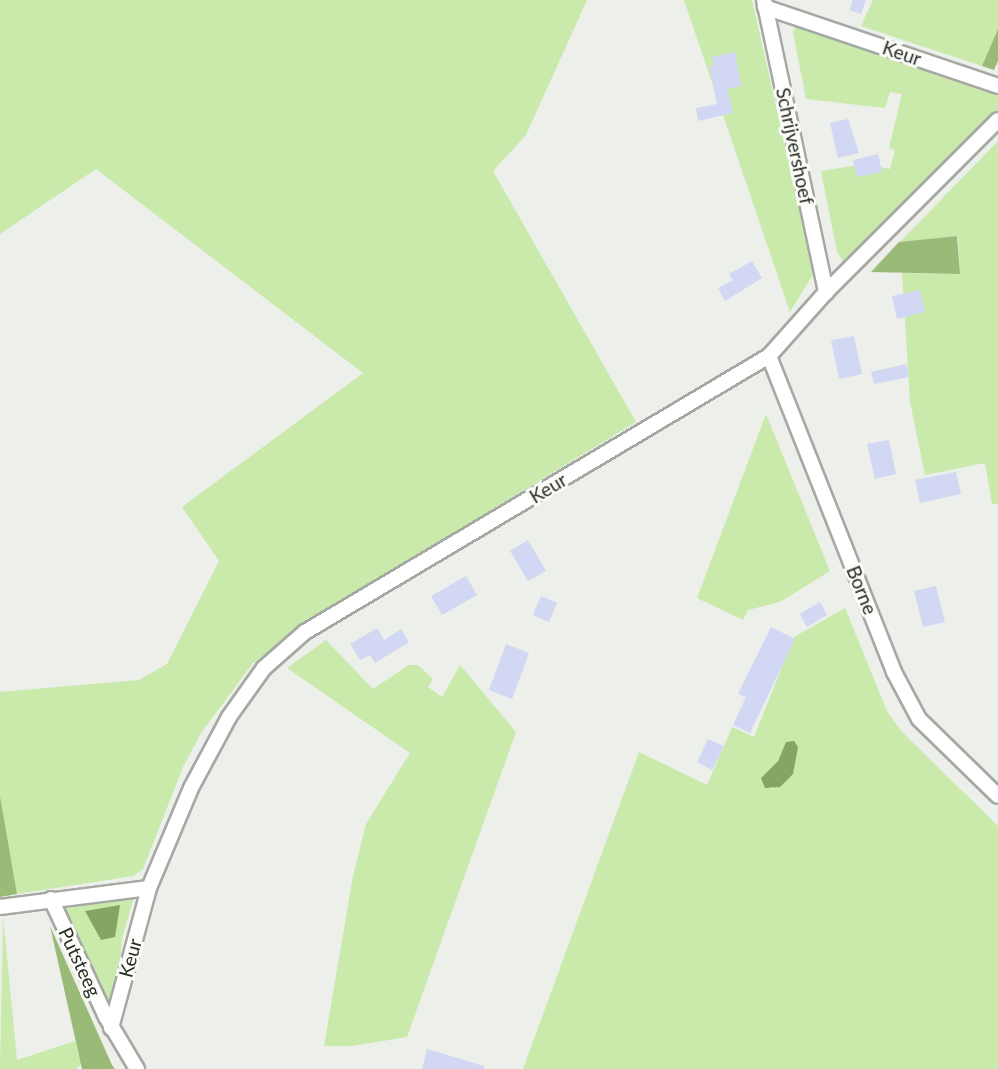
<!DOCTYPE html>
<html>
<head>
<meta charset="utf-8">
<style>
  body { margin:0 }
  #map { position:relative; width:998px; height:1069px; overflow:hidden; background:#ecefea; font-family:Lato,sans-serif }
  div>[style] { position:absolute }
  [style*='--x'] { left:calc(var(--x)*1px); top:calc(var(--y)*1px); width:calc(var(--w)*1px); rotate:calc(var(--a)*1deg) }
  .green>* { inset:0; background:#c9eaab }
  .forest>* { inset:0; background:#9b7 }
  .water>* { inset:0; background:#85a663 }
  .building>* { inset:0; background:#d2d7f4 }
  .roads { filter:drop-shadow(2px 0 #a5a8a3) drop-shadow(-2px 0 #a5a8a3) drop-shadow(0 2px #a5a8a3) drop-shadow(0 -2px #a5a8a3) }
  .street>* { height:14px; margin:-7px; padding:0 7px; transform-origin:7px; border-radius:7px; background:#fff }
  span { translate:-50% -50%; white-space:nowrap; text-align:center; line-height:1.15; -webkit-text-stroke:6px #fafcf7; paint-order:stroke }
  .street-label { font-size:19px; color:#292a28 }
</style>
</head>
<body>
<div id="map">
  <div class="green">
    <i style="clip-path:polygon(0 0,587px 0,526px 135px,493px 171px,636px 422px,354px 593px,253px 663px,201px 733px,183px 767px,143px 869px,133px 876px,17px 894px,0 796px,0 692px,139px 680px,167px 664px,219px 561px,182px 507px,363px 373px,96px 169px,0 234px)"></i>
    <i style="clip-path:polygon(684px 0,752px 0,814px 273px,790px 312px)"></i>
    <i style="clip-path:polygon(873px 0,998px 0,998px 29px,982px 66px,861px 26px)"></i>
    <i style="clip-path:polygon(796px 27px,998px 90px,998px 116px,848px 269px,837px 252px,821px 171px,865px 164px,890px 169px,895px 150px,889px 148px,902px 94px,890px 92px,885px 108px,806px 99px,793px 32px)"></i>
    <i style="clip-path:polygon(998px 141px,998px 504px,992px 504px,985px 463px,925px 475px,910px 402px,902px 273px,960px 274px,958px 236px,900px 242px)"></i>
    <i style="clip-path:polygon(766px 414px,830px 571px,780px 602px,748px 610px,743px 620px,697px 598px)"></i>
    <i style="clip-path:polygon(evenodd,845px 608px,887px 711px,901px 731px,998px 826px,998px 1069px,523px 1069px,639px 752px,707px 785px,732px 727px,754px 737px,794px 637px,845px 608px,782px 749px,773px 790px,761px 778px,778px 761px,782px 749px)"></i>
    <i style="clip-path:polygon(326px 640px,373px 689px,409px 665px,418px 665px,433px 679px,428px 687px,442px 697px,460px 665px,516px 732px,407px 1037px,353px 1046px,324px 1046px,353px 876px,366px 824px,410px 753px,287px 668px)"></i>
    <i style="clip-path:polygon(134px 896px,122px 939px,114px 1017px,64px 909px)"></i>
    <i style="clip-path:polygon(3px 917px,17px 1060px,75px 1041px,81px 1064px,76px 1069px,0 1069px)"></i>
  </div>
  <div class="forest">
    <i style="clip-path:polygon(998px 29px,998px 61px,994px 70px,982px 66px)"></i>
    <i style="clip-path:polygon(957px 236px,960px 274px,871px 272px,899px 242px)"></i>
    <i style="clip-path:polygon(0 796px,17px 894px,0 897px)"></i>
    <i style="clip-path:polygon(50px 926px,112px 1065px,115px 1069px,82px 1069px)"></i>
  </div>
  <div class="water">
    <i style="clip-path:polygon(794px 741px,798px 747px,793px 774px,780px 787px,765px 788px,761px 778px,778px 761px,786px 742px)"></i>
    <i style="clip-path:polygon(120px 905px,115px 937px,101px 940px,85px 911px)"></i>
  </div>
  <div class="building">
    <i style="clip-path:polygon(853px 0,866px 0,861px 14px,849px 10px)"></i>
    <i style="clip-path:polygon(735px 52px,741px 86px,727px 89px,733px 113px,698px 121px,696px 108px,717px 104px,709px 66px,714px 65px,712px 57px)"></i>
    <i style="clip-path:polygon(848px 119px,859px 153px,838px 158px,830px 123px)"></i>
    <i style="clip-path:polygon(878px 154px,882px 172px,857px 177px,853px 160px)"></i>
    <i style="clip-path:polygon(752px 261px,762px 278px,725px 301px,718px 288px,733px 280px,729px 274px)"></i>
    <i style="clip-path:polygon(920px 290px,925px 312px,897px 319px,892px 296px)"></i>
    <i style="clip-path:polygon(854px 336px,862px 374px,839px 379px,831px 340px)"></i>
    <i style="clip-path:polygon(906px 364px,909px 377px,874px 384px,871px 372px)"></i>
    <i style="clip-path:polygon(889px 440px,896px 474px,875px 479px,867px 444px)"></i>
    <i style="clip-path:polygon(956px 472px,961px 494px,920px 503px,915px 480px)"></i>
    <i style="clip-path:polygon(528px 540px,546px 571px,528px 581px,510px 551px)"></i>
    <i style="clip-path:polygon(466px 576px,477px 595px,442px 615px,431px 596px)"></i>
    <i style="clip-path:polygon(936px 586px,945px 622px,923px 627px,914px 591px)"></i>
    <i style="clip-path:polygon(541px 596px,557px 603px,549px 622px,533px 615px)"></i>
    <i style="clip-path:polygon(820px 602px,827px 615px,807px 627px,800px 614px)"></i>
    <i style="clip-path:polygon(771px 627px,795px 639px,750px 733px,733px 725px,746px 697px,738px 694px)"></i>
    <i style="clip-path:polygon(377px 628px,384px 640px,401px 629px,409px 642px,375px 663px,370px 655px,360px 660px,350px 644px)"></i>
    <i style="clip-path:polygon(506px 644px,529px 653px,512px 699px,489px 690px)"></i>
    <i style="clip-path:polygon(708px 739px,724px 746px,712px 770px,697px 762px)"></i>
    <i style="clip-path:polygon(427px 1049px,484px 1066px,484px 1069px,422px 1069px)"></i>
  </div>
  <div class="roads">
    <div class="street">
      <i style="--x:764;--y:0;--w:299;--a:78"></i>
      <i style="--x:765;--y:7;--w:246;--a:18.7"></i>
      <i style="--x:769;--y:356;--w:340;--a:68.4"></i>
      <i style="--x:894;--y:672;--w:53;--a:62"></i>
      <i style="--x:919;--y:719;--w:110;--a:44.3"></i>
      <i style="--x:51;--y:899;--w:130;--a:65"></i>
      <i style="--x:106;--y:1017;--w:61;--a:59.2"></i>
      <i style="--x:0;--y:907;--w:150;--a:-7.3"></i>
      <i style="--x:111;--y:1028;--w:145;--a:-74.8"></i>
      <i style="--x:149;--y:888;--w:108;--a:-67.2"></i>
      <i style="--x:191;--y:788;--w:81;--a:-61.8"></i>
      <i style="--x:229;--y:717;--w:60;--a:-54.5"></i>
      <i style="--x:264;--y:668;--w:55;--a:-41.3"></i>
      <i style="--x:305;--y:632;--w:540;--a:-30.75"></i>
      <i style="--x:769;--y:356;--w:86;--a:-48.3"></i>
      <i style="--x:826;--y:292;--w:243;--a:-45"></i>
    </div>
  </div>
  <div class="street-label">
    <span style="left:902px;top:53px;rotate:19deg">Keur</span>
    <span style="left:795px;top:146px;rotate:78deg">Schrijvershoef</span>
    <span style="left:548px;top:488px;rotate:-31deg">Keur</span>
    <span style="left:862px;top:590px;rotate:68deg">Borne</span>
    <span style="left:130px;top:958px;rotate:-75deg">Keur</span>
    <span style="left:80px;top:962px;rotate:65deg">Putsteeg</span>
  </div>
</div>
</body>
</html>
